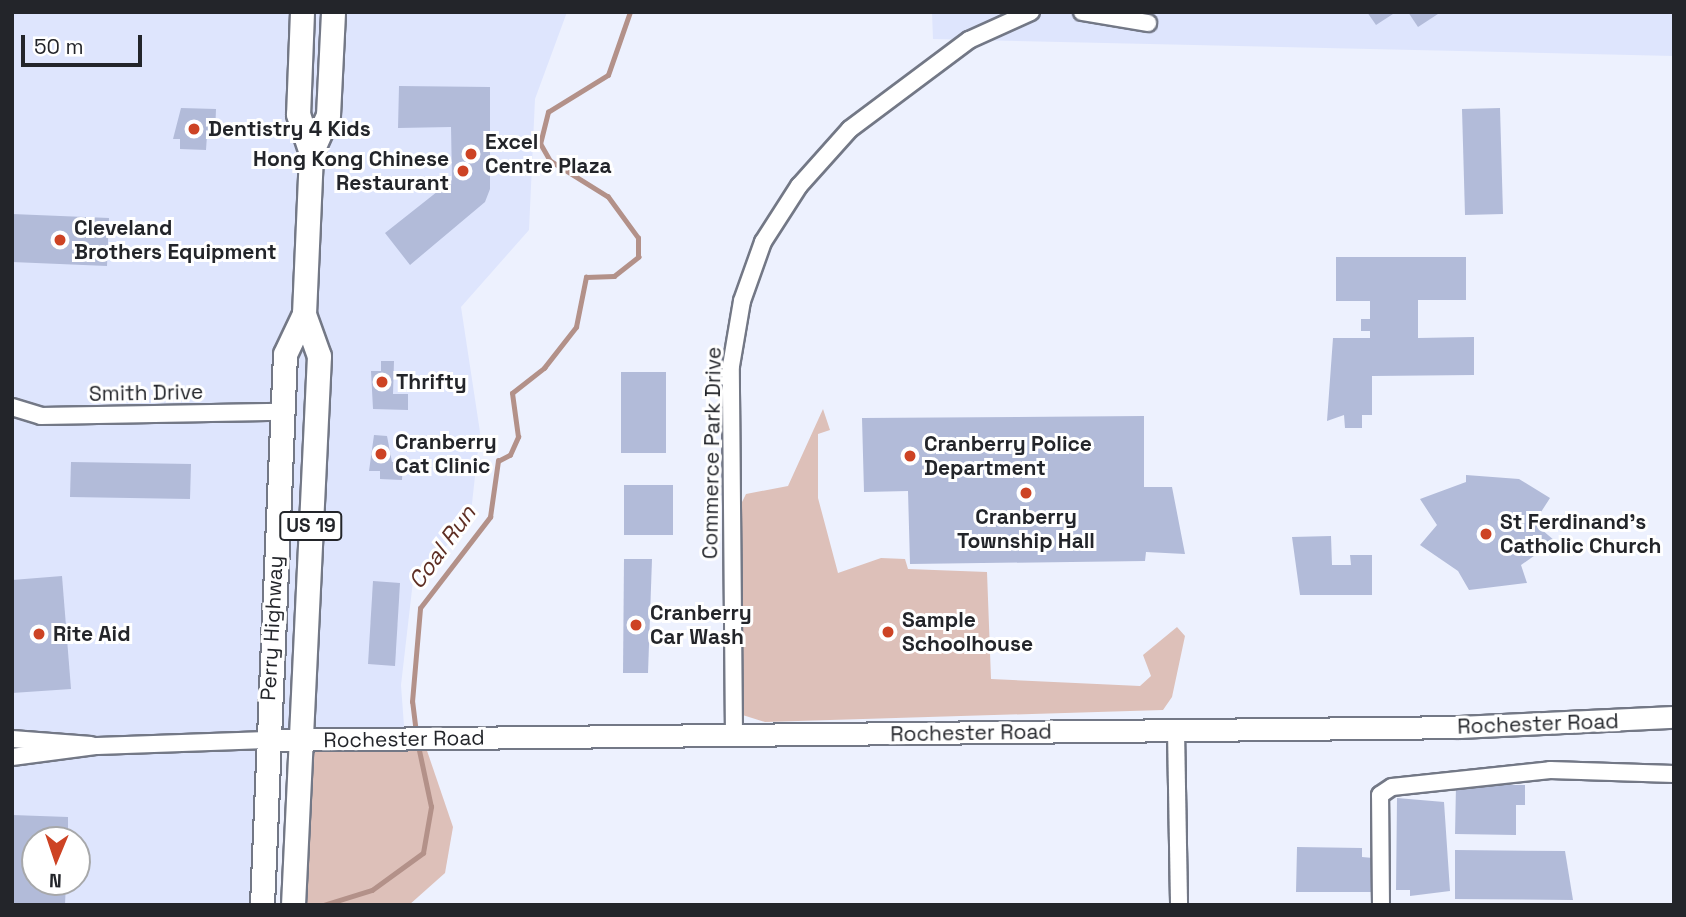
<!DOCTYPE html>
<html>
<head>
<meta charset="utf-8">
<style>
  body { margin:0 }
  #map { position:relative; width:1686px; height:917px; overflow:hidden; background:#edf1fe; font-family:"Space Grotesk",sans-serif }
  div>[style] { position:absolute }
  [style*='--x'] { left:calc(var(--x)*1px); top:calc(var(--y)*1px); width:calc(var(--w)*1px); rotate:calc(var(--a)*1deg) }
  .built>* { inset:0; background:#dee5fd }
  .green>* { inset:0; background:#ddc0b9 }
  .stream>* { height:4.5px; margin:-2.25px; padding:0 2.25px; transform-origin:2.25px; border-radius:2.25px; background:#b39189 }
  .building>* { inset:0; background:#b2bbd9 }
  .roads { filter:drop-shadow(2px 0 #737886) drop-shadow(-2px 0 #737886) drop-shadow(0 2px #737886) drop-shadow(0 -2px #737886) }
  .street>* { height:16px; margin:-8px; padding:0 8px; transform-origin:8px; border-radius:8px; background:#fff }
  .secondary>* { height:21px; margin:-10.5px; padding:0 10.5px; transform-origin:10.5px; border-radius:10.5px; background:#fff }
  .primary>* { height:23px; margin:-11.5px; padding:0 11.5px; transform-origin:11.5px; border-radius:11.5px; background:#fff }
  .dots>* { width:19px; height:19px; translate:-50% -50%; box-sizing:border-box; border:4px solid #fff; border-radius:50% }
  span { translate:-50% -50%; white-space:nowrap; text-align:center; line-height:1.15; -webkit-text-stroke:6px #fff; paint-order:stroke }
  .shield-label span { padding:2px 5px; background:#fff; border:2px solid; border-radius:5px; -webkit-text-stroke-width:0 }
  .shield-label { font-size:19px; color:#23252a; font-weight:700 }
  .poi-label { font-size:21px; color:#23252a; font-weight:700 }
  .left { translate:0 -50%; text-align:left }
  .right { translate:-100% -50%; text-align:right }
  .street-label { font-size:21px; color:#23252a }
  .water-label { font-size:23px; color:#5e2e23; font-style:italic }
  .frame { position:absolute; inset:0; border:14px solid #23252a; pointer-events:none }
  .north { position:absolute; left:21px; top:826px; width:70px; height:70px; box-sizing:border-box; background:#fff; border:2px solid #a7a8aa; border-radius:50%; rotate:182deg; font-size:19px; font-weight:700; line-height:28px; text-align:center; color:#23252a }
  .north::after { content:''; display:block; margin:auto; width:24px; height:32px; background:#cd4324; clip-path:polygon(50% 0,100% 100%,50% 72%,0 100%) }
  .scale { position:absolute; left:21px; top:35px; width:121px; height:32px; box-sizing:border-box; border:4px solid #23252a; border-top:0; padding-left:9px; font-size:21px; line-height:24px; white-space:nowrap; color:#23252a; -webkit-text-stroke:5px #fff; paint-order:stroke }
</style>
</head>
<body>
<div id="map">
  <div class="built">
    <i style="clip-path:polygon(evenodd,12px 12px,567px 12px,535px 99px,529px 230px,461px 307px,480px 432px,470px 521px,413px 581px,401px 685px,405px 739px,267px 740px,262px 905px,12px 905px,12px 12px,35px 840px,77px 840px,77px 882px,35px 882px,35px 840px)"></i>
    <i style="clip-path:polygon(932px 12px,1674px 12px,1674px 56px,933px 39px)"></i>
  </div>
  <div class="green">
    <i style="clip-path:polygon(823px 409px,830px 430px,818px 434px,818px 498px,838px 573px,881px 558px,905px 559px,908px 569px,987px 572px,991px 679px,1140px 686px,1151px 676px,1143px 655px,1177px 627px,1185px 636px,1172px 697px,1163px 710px,765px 722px,733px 712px,739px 508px,746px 494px,788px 486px)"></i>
    <i style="clip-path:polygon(423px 739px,453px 827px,445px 873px,409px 905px,293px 905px,301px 740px)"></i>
  </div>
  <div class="stream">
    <i style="--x:416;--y:733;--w:31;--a:-97"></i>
    <i style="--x:412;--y:702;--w:94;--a:-85.1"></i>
    <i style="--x:420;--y:608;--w:115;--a:-52.4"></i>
    <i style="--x:490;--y:517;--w:57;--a:-81.9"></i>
    <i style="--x:498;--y:461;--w:13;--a:-27"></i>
    <i style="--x:510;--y:455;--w:20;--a:-66"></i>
    <i style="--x:518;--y:437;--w:44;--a:-97.8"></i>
    <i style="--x:512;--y:393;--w:41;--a:-38"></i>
    <i style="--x:544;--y:368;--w:52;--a:-52"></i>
    <i style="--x:576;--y:327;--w:51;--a:-78.7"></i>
    <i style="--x:586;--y:277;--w:28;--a:-2"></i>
    <i style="--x:614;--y:276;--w:31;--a:-38"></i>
    <i style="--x:638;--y:257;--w:19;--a:-90"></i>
    <i style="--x:638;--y:238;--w:51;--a:-126.2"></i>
    <i style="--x:608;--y:197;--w:68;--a:-148.2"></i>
    <i style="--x:550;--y:161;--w:20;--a:-120"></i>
    <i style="--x:540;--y:144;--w:33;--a:-76"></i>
    <i style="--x:548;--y:112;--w:70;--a:-31.7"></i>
    <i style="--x:608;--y:75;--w:67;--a:-70.8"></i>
    <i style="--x:324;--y:905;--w:50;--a:-17.4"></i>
    <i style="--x:372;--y:890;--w:63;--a:-36"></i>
    <i style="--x:423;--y:853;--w:47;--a:-80.1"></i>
    <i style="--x:431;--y:807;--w:62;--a:-102"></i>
  </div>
  <div class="building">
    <i style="clip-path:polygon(1367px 12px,1396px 12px,1376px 25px)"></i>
    <i style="clip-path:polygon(1408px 12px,1441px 12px,1418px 27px)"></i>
    <i style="clip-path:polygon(399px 86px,490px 87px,490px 189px,485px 202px,410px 265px,385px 233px,452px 180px,451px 127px,398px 128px)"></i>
    <i style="clip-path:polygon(181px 108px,216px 109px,215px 135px,207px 135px,206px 150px,180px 149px,180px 139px,173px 139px)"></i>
    <i style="clip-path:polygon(1500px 108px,1503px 214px,1465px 215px,1462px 109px)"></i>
    <i style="clip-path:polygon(12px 214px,109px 218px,107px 266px,12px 262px)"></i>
    <i style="clip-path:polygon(1336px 257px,1466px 257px,1466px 300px,1418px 300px,1418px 338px,1474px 337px,1474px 375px,1372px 376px,1372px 415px,1362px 415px,1362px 428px,1345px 428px,1344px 415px,1327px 421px,1333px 338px,1370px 338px,1370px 331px,1361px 331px,1361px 319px,1370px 319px,1370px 301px,1336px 301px)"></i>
    <i style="clip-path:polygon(381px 361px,394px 361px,393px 394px,408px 394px,408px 410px,373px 409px,371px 371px,381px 371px)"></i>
    <i style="clip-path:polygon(621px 372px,666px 372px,666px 453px,621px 453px)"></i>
    <i style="clip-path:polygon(1144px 416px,1144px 487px,1172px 487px,1185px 554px,1146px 552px,1145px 561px,910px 564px,908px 491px,864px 492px,862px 418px)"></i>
    <i style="clip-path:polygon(374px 435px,387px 436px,392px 462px,403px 462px,402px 480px,380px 479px,380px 471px,369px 471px)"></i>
    <i style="clip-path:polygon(71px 462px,191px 464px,190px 499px,70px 497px)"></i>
    <i style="clip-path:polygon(1466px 475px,1519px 479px,1550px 498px,1534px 523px,1555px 541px,1521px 565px,1527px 583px,1469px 590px,1458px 571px,1420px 545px,1437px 525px,1420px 499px,1466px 482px)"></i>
    <i style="clip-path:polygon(624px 485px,673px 485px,673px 535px,624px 535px)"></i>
    <i style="clip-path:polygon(1331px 536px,1332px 565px,1351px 565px,1350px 555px,1372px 555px,1372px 595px,1300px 595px,1292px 537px)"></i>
    <i style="clip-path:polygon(624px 559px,652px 559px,648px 673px,623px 673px)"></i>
    <i style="clip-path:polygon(62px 576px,71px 689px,12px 693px,12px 580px)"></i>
    <i style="clip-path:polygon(373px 581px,400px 583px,395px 666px,368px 664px)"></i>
    <i style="clip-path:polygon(1456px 785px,1525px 785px,1525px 805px,1516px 805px,1516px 835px,1455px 834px)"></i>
    <i style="clip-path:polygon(1397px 798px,1444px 802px,1450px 891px,1410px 896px,1410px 890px,1396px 890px)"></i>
    <i style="clip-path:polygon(12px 815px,68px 817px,68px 840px,35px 840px,35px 882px,66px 882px,65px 905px,12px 905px)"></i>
    <i style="clip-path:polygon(1297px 847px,1362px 848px,1362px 857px,1373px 858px,1372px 892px,1296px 892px)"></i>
    <i style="clip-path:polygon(1455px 850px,1565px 851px,1573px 900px,1455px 899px)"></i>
  </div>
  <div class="roads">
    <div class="street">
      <i style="--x:1082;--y:12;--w:67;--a:9.5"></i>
      <i style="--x:12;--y:407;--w:30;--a:17"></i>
      <i style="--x:41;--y:416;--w:241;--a:-1"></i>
      <i style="--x:1176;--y:730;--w:175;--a:89"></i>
      <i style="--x:734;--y:735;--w:369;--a:-90.5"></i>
      <i style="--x:731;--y:366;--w:66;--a:-80.4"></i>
      <i style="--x:742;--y:301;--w:63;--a:-70.4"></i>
      <i style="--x:763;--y:242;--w:67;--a:-57.3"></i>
      <i style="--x:799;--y:186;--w:76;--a:-48.2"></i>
      <i style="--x:850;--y:129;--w:149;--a:-36.8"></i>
      <i style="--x:969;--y:40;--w:68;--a:-24.3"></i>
      <i style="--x:12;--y:739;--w:79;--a:4.3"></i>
      <i style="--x:12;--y:757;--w:86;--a:-7.4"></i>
      <i style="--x:97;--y:746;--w:170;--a:-2"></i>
      <i style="--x:1381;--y:905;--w:110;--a:-90.5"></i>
      <i style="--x:1380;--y:795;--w:14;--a:-34"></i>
      <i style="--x:1392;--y:787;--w:159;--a:-6.1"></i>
      <i style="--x:1550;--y:770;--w:124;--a:1.8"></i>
    </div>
    <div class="secondary">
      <i style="--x:267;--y:740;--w:1192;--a:-0.62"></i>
      <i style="--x:1459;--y:727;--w:215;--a:-2.7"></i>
    </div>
    <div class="primary">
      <i style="--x:302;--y:12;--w:102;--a:92.2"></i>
      <i style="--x:298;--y:114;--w:41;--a:71.6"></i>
      <i style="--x:262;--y:905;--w:551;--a:-87.61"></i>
      <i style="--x:285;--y:354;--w:44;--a:-64.6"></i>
      <i style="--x:304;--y:314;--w:161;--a:-87.5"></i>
      <i style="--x:311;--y:153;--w:42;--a:-65.9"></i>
      <i style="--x:328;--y:115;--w:103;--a:-87.2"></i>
      <i style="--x:293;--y:905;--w:550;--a:-87.29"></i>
      <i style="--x:319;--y:356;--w:45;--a:-109.7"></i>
    </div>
  </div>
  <div class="dots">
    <i style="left:194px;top:129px;background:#cd4324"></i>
    <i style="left:471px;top:154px;background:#cd4324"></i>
    <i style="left:463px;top:171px;background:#cd4324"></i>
    <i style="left:60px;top:240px;background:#cd4324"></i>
    <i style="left:382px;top:382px;background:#cd4324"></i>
    <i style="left:381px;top:454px;background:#cd4324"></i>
    <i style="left:910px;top:456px;background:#cd4324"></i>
    <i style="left:1026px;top:493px;background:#cd4324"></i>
    <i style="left:1486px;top:534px;background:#cd4324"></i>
    <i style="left:636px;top:625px;background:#cd4324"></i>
    <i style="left:888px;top:632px;background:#cd4324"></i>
    <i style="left:39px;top:634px;background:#cd4324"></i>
  </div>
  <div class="shield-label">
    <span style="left:311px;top:526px">US 19</span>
  </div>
  <div class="poi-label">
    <span class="left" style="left:208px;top:129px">Dentistry 4 Kids</span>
    <span class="left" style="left:485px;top:154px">Excel<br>Centre Plaza</span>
    <span class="right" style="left:449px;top:171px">Hong Kong Chinese<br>Restaurant</span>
    <span class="left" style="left:74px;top:240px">Cleveland<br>Brothers Equipment</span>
    <span class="left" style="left:396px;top:382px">Thrifty</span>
    <span class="left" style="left:395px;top:454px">Cranberry<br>Cat Clinic</span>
    <span class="left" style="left:924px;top:456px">Cranberry Police<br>Department</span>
    <span style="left:1026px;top:529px">Cranberry<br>Township Hall</span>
    <span class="left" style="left:1500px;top:534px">St Ferdinand's<br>Catholic Church</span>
    <span class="left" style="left:650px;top:625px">Cranberry<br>Car Wash</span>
    <span class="left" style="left:902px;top:632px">Sample<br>Schoolhouse</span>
    <span class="left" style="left:53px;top:634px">Rite Aid</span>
  </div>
  <div class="street-label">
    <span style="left:146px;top:393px;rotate:-1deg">Smith Drive</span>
    <span style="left:712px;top:453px;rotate:-89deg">Commerce Park Drive</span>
    <span style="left:272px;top:628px;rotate:-87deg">Perry Highway</span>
    <span style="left:1538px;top:724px;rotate:-2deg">Rochester Road</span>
    <span style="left:971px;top:733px;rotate:-1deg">Rochester Road</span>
    <span style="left:404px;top:739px;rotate:-1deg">Rochester Road</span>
  </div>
  <div class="water-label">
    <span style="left:442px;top:547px;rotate:-54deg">Coal Run</span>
  </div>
  <div class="frame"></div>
  <div class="north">N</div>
  <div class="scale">50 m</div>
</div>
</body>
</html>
